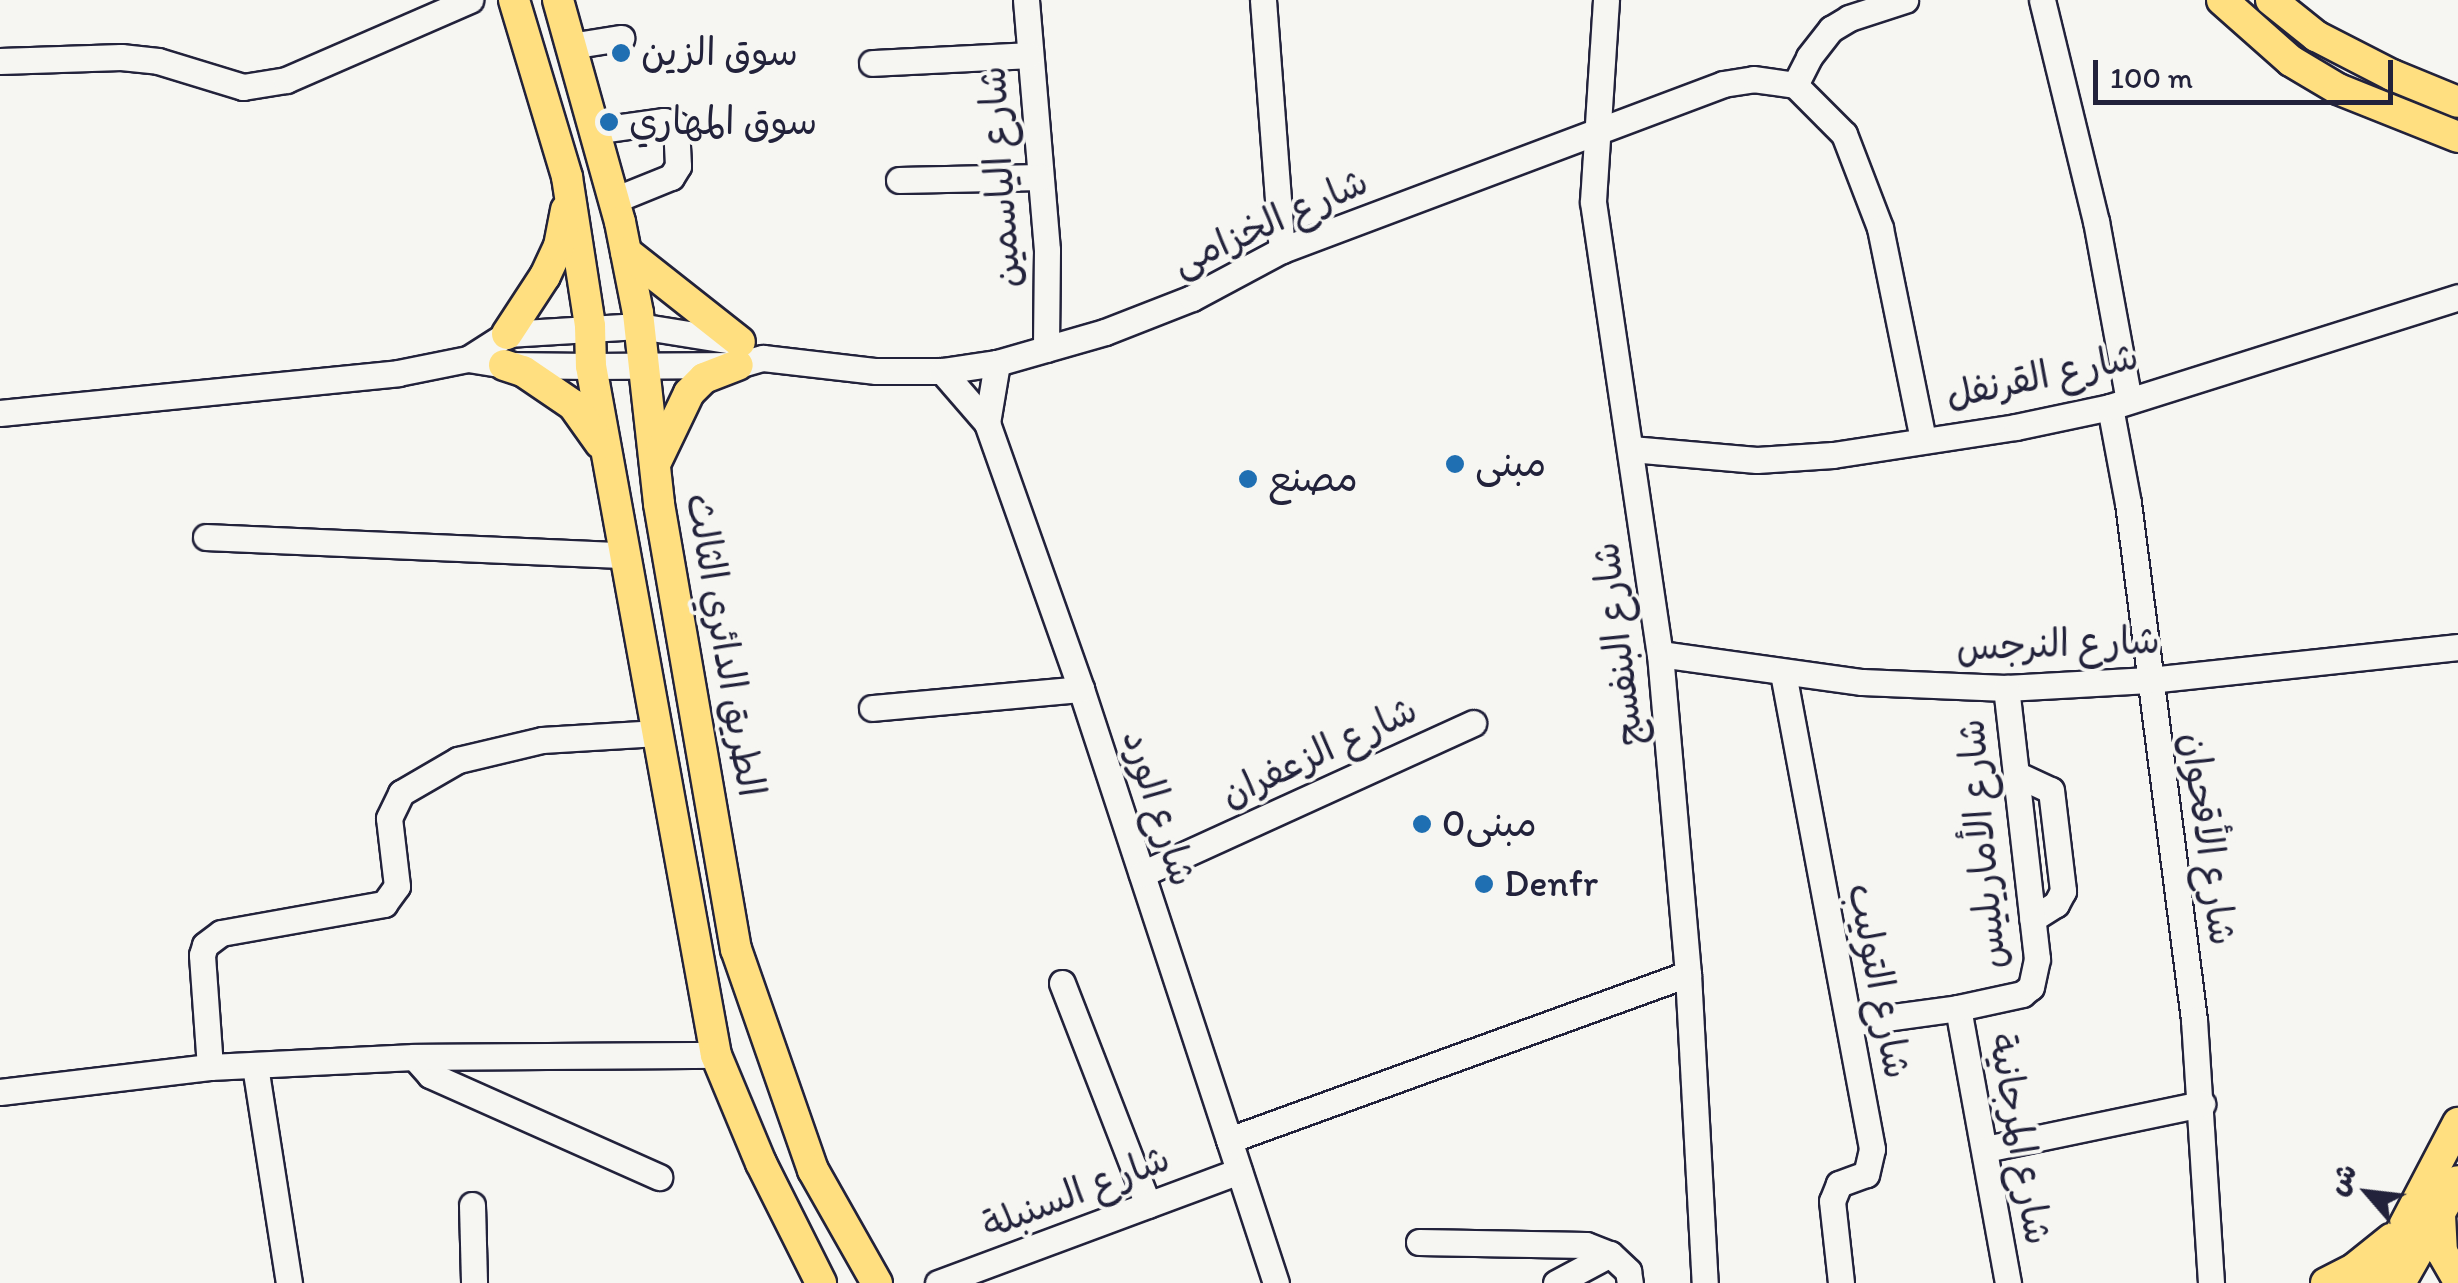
<!DOCTYPE html>
<html>
<head>
<meta charset="utf-8">
<style>
  body { margin:0 }
  #map { position:relative; width:2458px; height:1283px; overflow:hidden; background:#f6f6f2; font-family:Itim,"Playpen Sans Arabic",sans-serif }
  div>[style] { position:absolute }
  [style*='--x'] { left:calc(var(--x)*1px); top:calc(var(--y)*1px); width:calc(var(--w)*1px); rotate:calc(var(--a)*1deg) }
  .roads { filter:drop-shadow(2px 0 #22223b) drop-shadow(-2px 0 #22223b) drop-shadow(0 2px #22223b) drop-shadow(0 -2px #22223b) }
  .minor>* { height:25px; margin:-12.5px; padding:0 12.5px; transform-origin:12.5px; border-radius:12.5px; background:#f6f6f2 }
  .major>* { height:30px; margin:-15px; padding:0 15px; transform-origin:15px; border-radius:15px; background:#ffdf80 }
  .dots>* { width:28px; height:28px; translate:-50% -50%; box-sizing:border-box; border:5px solid #f6f6f2; border-radius:50% }
  span { translate:-50% -50%; white-space:nowrap; text-align:center; line-height:1.15; -webkit-text-stroke:8px #f6f6f2; paint-order:stroke }
  .poi-label { font-size:38px; color:#22223b }
  .left { translate:0 -50%; text-align:left }
  .street-label { font-size:38px; color:#22223b }
  .north { position:absolute; left:2318px; top:1143px; width:100px; height:100px; -webkit-text-stroke:8px #f6f6f2; paint-order:stroke; rotate:298deg; font-size:28px; font-weight:700; line-height:40px; text-align:center; color:#22223b }
  .north::after { content:''; display:block; margin:auto; width:35px; height:45px; background:#22223b; clip-path:polygon(50% 0,100% 100%,50% 72%,0 100%) }
  .scale { position:absolute; left:2093px; top:60px; width:300px; height:45px; box-sizing:border-box; border:5px solid #22223b; border-top:0; padding-left:12px; font-size:30px; line-height:35px; white-space:nowrap; color:#22223b; -webkit-text-stroke:8px #f6f6f2; paint-order:stroke }
</style>
</head>
<body>
<div id="map">
  <div class="roads">
    <div class="minor">
      <i style="--x:1026;--y:0;--w:251;--a:85.2"></i>
      <i style="--x:1047;--y:250;--w:99;--a:90.6"></i>
      <i style="--x:1263;--y:0;--w:251;--a:85.7"></i>
      <i style="--x:1606;--y:0;--w:202;--a:93.7"></i>
      <i style="--x:1593;--y:202;--w:457;--a:81.6"></i>
      <i style="--x:1660;--y:654;--w:321;--a:85"></i>
      <i style="--x:1688;--y:974;--w:309;--a:86.9"></i>
      <i style="--x:2042;--y:0;--w:228;--a:76.3"></i>
      <i style="--x:2096;--y:221;--w:182;--a:79.6"></i>
      <i style="--x:570;--y:46;--w:52;--a:-8.9"></i>
      <i style="--x:0;--y:61;--w:121;--a:-1.9"></i>
      <i style="--x:121;--y:57;--w:37;--a:6"></i>
      <i style="--x:158;--y:61;--w:89;--a:17"></i>
      <i style="--x:243;--y:87;--w:44;--a:-9.2"></i>
      <i style="--x:286;--y:80;--w:201;--a:-23.5"></i>
      <i style="--x:872;--y:63;--w:157;--a:-2.9"></i>
      <i style="--x:1795;--y:85;--w:31;--a:-63"></i>
      <i style="--x:1809;--y:57;--w:36;--a:-52"></i>
      <i style="--x:1831;--y:29;--w:21;--a:-31"></i>
      <i style="--x:1849;--y:18;--w:59;--a:-17.8"></i>
      <i style="--x:593;--y:131;--w:72;--a:-8"></i>
      <i style="--x:664;--y:121;--w:13;--a:18"></i>
      <i style="--x:676;--y:125;--w:41;--a:87.2"></i>
      <i style="--x:678;--y:166;--w:13;--a:122"></i>
      <i style="--x:671;--y:177;--w:61;--a:158"></i>
      <i style="--x:899;--y:180;--w:141;--a:-1.2"></i>
      <i style="--x:468;--y:359;--w:36;--a:9"></i>
      <i style="--x:504;--y:365;--w:87;--a:0.7"></i>
      <i style="--x:591;--y:366;--w:147;--a:-0.4"></i>
      <i style="--x:738;--y:365;--w:26;--a:-16"></i>
      <i style="--x:763;--y:358;--w:114;--a:6.6"></i>
      <i style="--x:876;--y:371;--w:66;--a:0"></i>
      <i style="--x:942;--y:371;--w:56;--a:-8.3"></i>
      <i style="--x:997;--y:363;--w:112;--a:-16"></i>
      <i style="--x:1105;--y:332;--w:93;--a:-21.3"></i>
      <i style="--x:1192;--y:298;--w:102;--a:-28.1"></i>
      <i style="--x:1282;--y:250;--w:471;--a:-20.6"></i>
      <i style="--x:1723;--y:84;--w:30;--a:-9"></i>
      <i style="--x:1753;--y:79;--w:42;--a:8.1"></i>
      <i style="--x:1795;--y:85;--w:69;--a:45"></i>
      <i style="--x:1844;--y:134;--w:101;--a:69"></i>
      <i style="--x:1880;--y:228;--w:215;--a:78.5"></i>
      <i style="--x:942;--y:371;--w:69;--a:49.1"></i>
      <i style="--x:987;--y:423;--w:282;--a:70.5"></i>
      <i style="--x:1081;--y:689;--w:625;--a:71.83"></i>
      <i style="--x:2110;--y:407;--w:98;--a:79.4"></i>
      <i style="--x:2128;--y:503;--w:521;--a:82.72"></i>
      <i style="--x:2194;--y:1020;--w:264;--a:86.3"></i>
      <i style="--x:0;--y:413;--w:400;--a:-5.7"></i>
      <i style="--x:398;--y:373;--w:71;--a:-11.3"></i>
      <i style="--x:468;--y:359;--w:46;--a:-32.7"></i>
      <i style="--x:507;--y:334;--w:132;--a:-3.5"></i>
      <i style="--x:639;--y:326;--w:101;--a:9.1"></i>
      <i style="--x:987;--y:423;--w:61;--a:-80.5"></i>
      <i style="--x:1631;--y:449;--w:126;--a:5"></i>
      <i style="--x:1757;--y:460;--w:76;--a:-3.8"></i>
      <i style="--x:1833;--y:455;--w:185;--a:-8.7"></i>
      <i style="--x:2016;--y:427;--w:96;--a:-12"></i>
      <i style="--x:2110;--y:407;--w:365;--a:-17.5"></i>
      <i style="--x:206;--y:537;--w:420;--a:2.5"></i>
      <i style="--x:1660;--y:654;--w:204;--a:7.9"></i>
      <i style="--x:1862;--y:682;--w:144;--a:2.4"></i>
      <i style="--x:2006;--y:688;--w:143;--a:-3.2"></i>
      <i style="--x:2149;--y:680;--w:311;--a:-6.1"></i>
      <i style="--x:1783;--y:673;--w:484;--a:79.4"></i>
      <i style="--x:1872;--y:1149;--w:26;--a:103"></i>
      <i style="--x:1866;--y:1174;--w:29;--a:160"></i>
      <i style="--x:1839;--y:1184;--w:18;--a:112"></i>
      <i style="--x:1832;--y:1201;--w:82;--a:83.7"></i>
      <i style="--x:872;--y:708;--w:210;--a:-5.2"></i>
      <i style="--x:2016;--y:774;--w:38;--a:25"></i>
      <i style="--x:2051;--y:790;--w:102;--a:83.2"></i>
      <i style="--x:2063;--y:891;--w:15;--a:118"></i>
      <i style="--x:2056;--y:904;--w:28;--a:148"></i>
      <i style="--x:1142;--y:874;--w:364;--a:-24.5"></i>
      <i style="--x:1062;--y:983;--w:238;--a:68.8"></i>
      <i style="--x:1958;--y:1008;--w:280;--a:79.7"></i>
      <i style="--x:1849;--y:1023;--w:110;--a:-7.8"></i>
      <i style="--x:1958;--y:1008;--w:66;--a:-12.3"></i>
      <i style="--x:2022;--y:994;--w:11;--a:-38"></i>
      <i style="--x:2031;--y:987;--w:29;--a:-78"></i>
      <i style="--x:2037;--y:959;--w:273;--a:-96.5"></i>
      <i style="--x:414;--y:1057;--w:24;--a:48"></i>
      <i style="--x:430;--y:1075;--w:251;--a:24"></i>
      <i style="--x:255;--y:1066;--w:220;--a:81.1"></i>
      <i style="--x:210;--y:1067;--w:112;--a:-94.1"></i>
      <i style="--x:202;--y:955;--w:10;--a:-73"></i>
      <i style="--x:205;--y:945;--w:20;--a:-37"></i>
      <i style="--x:221;--y:933;--w:166;--a:-10.1"></i>
      <i style="--x:384;--y:904;--w:22;--a:-54"></i>
      <i style="--x:397;--y:886;--w:68;--a:-96.7"></i>
      <i style="--x:389;--y:818;--w:28;--a:-64"></i>
      <i style="--x:401;--y:793;--w:66;--a:-30.1"></i>
      <i style="--x:458;--y:760;--w:86;--a:-13.4"></i>
      <i style="--x:542;--y:740;--w:116;--a:-3.5"></i>
      <i style="--x:0;--y:1092;--w:211;--a:-6.8"></i>
      <i style="--x:210;--y:1067;--w:204;--a:-2.8"></i>
      <i style="--x:414;--y:1057;--w:302;--a:-0.4"></i>
      <i style="--x:1229;--y:1140;--w:488;--a:-19.9"></i>
      <i style="--x:1986;--y:1149;--w:221;--a:-11.8"></i>
      <i style="--x:472;--y:1205;--w:78;--a:88.5"></i>
      <i style="--x:1419;--y:1242;--w:167;--a:1"></i>
      <i style="--x:1586;--y:1245;--w:26;--a:21"></i>
      <i style="--x:938;--y:1283;--w:321;--a:-20.4"></i>
      <i style="--x:1556;--y:1283;--w:61;--a:-28.2"></i>
      <i style="--x:1610;--y:1254;--w:25;--a:43"></i>
      <i style="--x:1628;--y:1271;--w:12;--a:81"></i>
    </div>
    <div class="major">
      <i style="--x:514;--y:0;--w:185;--a:73.3"></i>
      <i style="--x:567;--y:177;--w:151;--a:81.2"></i>
      <i style="--x:590;--y:326;--w:40;--a:88.6"></i>
      <i style="--x:591;--y:366;--w:700;--a:79.72"></i>
      <i style="--x:716;--y:1055;--w:117;--a:67.4"></i>
      <i style="--x:761;--y:1163;--w:134;--a:63.4"></i>
      <i style="--x:558;--y:0;--w:230;--a:74.4"></i>
      <i style="--x:620;--y:222;--w:93;--a:78.8"></i>
      <i style="--x:638;--y:313;--w:192;--a:83.7"></i>
      <i style="--x:659;--y:504;--w:452;--a:80.2"></i>
      <i style="--x:736;--y:949;--w:234;--a:70.8"></i>
      <i style="--x:813;--y:1170;--w:130;--a:60.5"></i>
      <i style="--x:2222;--y:0;--w:92;--a:41.5"></i>
      <i style="--x:2291;--y:61;--w:55;--a:30.8"></i>
      <i style="--x:2338;--y:89;--w:129;--a:21.8"></i>
      <i style="--x:2271;--y:0;--w:58;--a:38.7"></i>
      <i style="--x:2316;--y:36;--w:85;--a:27.2"></i>
      <i style="--x:2392;--y:75;--w:71;--a:22.2"></i>
      <i style="--x:626;--y:252;--w:145;--a:38.3"></i>
      <i style="--x:507;--y:334;--w:69;--a:-56.8"></i>
      <i style="--x:545;--y:276;--w:33;--a:-65"></i>
      <i style="--x:559;--y:246;--w:37;--a:-79"></i>
      <i style="--x:504;--y:365;--w:20;--a:18"></i>
      <i style="--x:523;--y:371;--w:60;--a:34.2"></i>
      <i style="--x:573;--y:405;--w:47;--a:54.6"></i>
      <i style="--x:656;--y:462;--w:76;--a:-64.4"></i>
      <i style="--x:689;--y:393;--w:21;--a:-45"></i>
      <i style="--x:704;--y:378;--w:36;--a:-21"></i>
      <i style="--x:2440;--y:1215;--w:37;--a:87"></i>
      <i style="--x:2442;--y:1252;--w:32;--a:60"></i>
      <i style="--x:2326;--y:1283;--w:33;--a:-27"></i>
      <i style="--x:2355;--y:1268;--w:46;--a:-38.9"></i>
      <i style="--x:2374;--y:1283;--w:181;--a:-62.3"></i>
      <i style="--x:2400;--y:1283;--w:117;--a:-60.4"></i>
    </div>
  </div>
  <div class="dots">
    <i style="left:621px;top:53px;background:#1f6fb2"></i>
    <i style="left:609px;top:122px;background:#1f6fb2"></i>
    <i style="left:1455px;top:464px;background:#1f6fb2"></i>
    <i style="left:1248px;top:479px;background:#1f6fb2"></i>
    <i style="left:1422px;top:824px;background:#1f6fb2"></i>
    <i style="left:1484px;top:884px;background:#1f6fb2"></i>
  </div>
  <div class="poi-label">
    <span class="left" style="left:641px;top:53px">سوق الزين</span>
    <span class="left" style="left:629px;top:122px">سوق المهاري</span>
    <span class="left" style="left:1475px;top:464px">مبنى</span>
    <span class="left" style="left:1268px;top:479px">مصنع</span>
    <span class="left" style="left:1442px;top:824px">مبنى0</span>
    <span class="left" style="left:1504px;top:884px">Denfr</span>
  </div>
  <div class="street-label">
    <span style="left:1000px;top:177px;rotate:-94deg">شارع الياسمين</span>
    <span style="left:1270px;top:222px;rotate:-24deg">شارع الخزامى</span>
    <span style="left:2042px;top:376px;rotate:-12deg">شارع القرنفل</span>
    <span style="left:1618px;top:644px;rotate:-97deg">شارع البنفسج</span>
    <span style="left:2058px;top:644px;rotate:-2deg">شارع النرجس</span>
    <span style="left:725px;top:645px;rotate:80deg">الطريق الدائري الثالث</span>
    <span style="left:1319px;top:752px;rotate:-25deg">شارع الزعفران</span>
    <span style="left:1159px;top:808px;rotate:72deg">شارع الورد</span>
    <span style="left:2208px;top:839px;rotate:82deg">شارع الأقحوان</span>
    <span style="left:1982px;top:844px;rotate:-95deg">شارع الأماريليس</span>
    <span style="left:1879px;top:981px;rotate:79deg">شارع التوليب</span>
    <span style="left:2020px;top:1139px;rotate:80deg">شارع المرجانية</span>
    <span style="left:1076px;top:1192px;rotate:-21deg">شارع السنبلة</span>
  </div>
  <div class="north">ش</div>
  <div class="scale">100 m</div>
</div>
</body>
</html>
